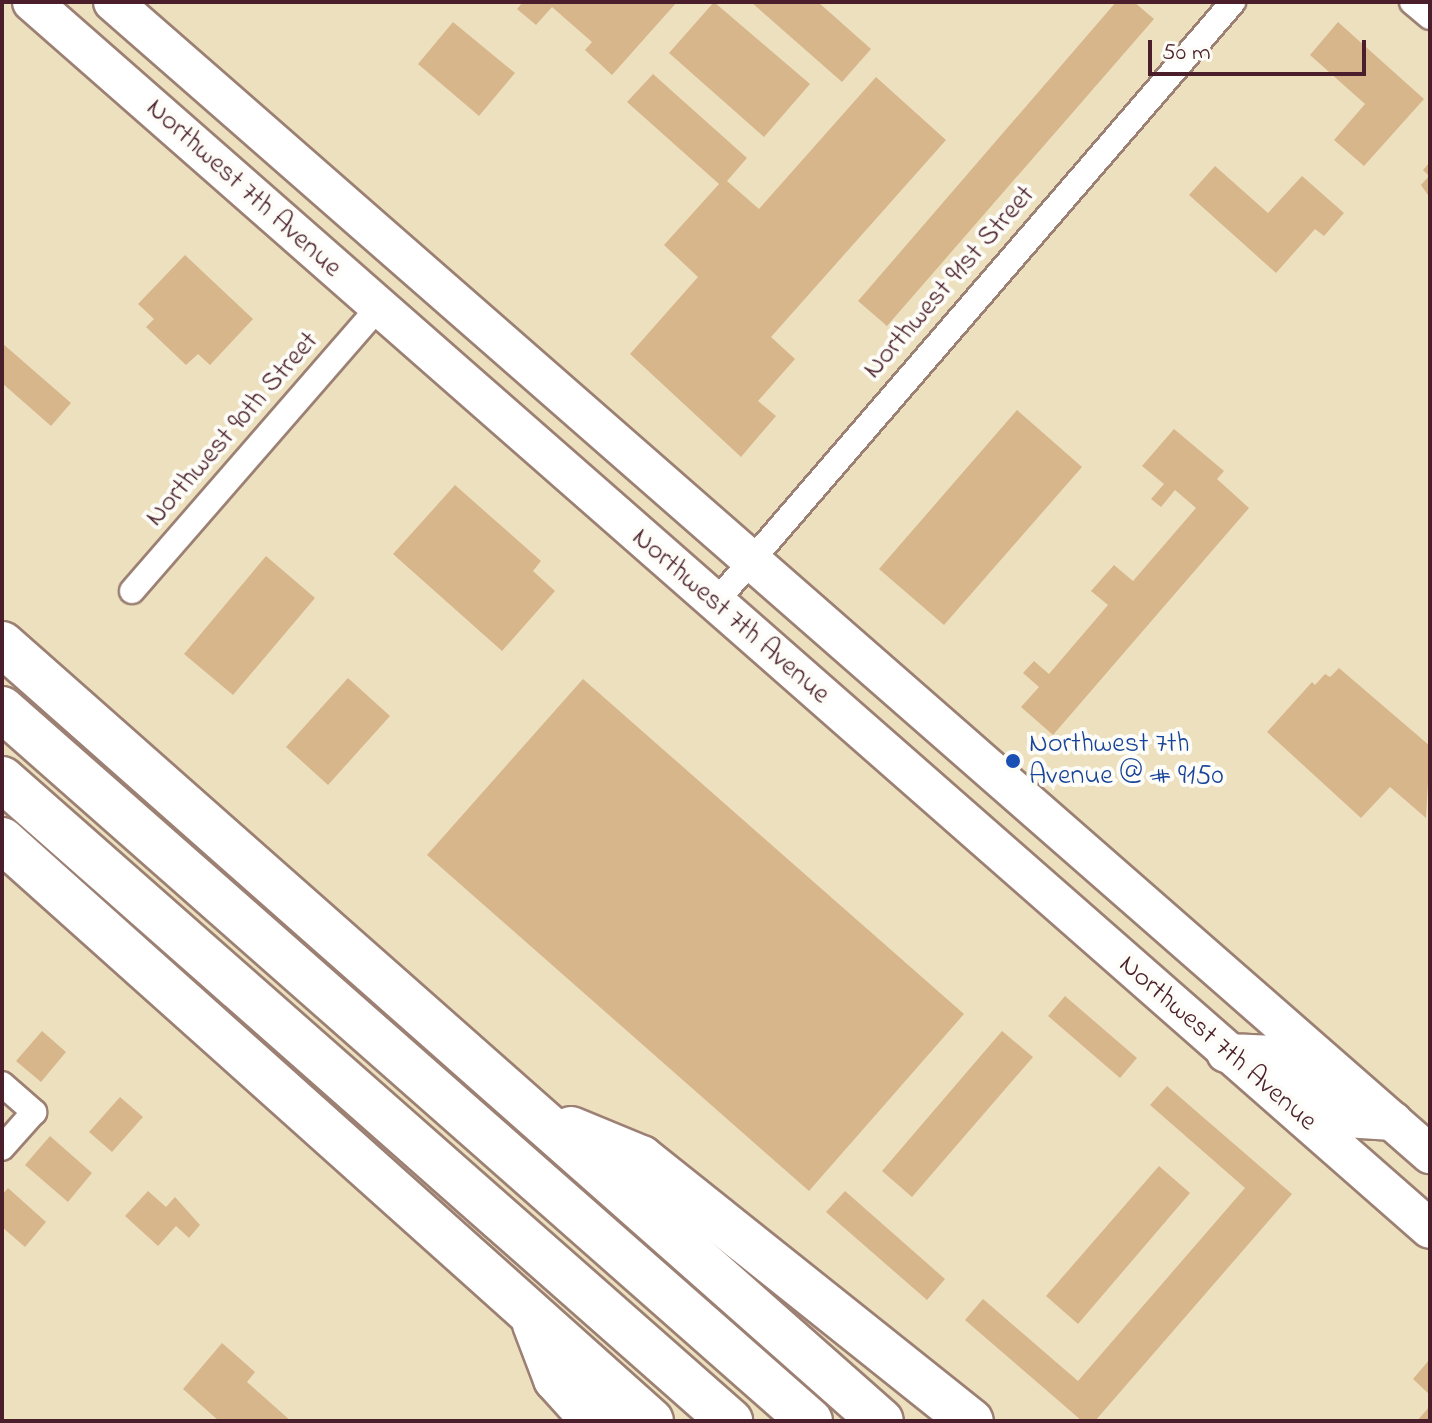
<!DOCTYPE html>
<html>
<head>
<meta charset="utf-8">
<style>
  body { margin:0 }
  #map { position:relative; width:1432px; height:1423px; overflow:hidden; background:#ede0be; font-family:"Indie Flower",sans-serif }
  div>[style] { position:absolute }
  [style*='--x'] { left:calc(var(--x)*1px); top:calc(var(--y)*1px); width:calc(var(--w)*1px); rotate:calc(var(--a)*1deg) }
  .building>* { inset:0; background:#d8b68c }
  .roads { filter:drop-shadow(2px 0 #9c8074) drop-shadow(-2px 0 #9c8074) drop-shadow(0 2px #9c8074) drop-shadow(0 -2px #9c8074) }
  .minor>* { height:24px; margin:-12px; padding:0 12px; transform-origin:12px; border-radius:12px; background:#fff }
  .primary>* { height:38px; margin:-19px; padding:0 19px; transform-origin:19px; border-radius:19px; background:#fff }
  .motorway>* { height:44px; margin:-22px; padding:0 22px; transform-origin:22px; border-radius:22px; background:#fff }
  .dots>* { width:22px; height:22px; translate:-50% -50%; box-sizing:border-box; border:4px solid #fdfcf7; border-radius:50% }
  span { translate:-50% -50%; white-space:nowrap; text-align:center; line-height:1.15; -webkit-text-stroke:8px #fdfcf7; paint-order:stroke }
  .street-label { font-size:28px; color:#4a1f2b }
  .transit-label { font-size:28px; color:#164399 }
  .left { translate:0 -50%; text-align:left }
  .frame { position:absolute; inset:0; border:4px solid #4a1f2b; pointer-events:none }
  .scale { position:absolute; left:1148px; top:40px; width:218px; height:36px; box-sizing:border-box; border:4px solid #4a1f2b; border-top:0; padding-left:10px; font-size:24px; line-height:28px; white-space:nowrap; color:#4a1f2b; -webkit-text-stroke:6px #fdfcf7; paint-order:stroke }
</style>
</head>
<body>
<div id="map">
  <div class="building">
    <i style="clip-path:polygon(523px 2px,677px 2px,612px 75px,585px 50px,592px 42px,552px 7px,536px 25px,517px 9px)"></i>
    <i style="clip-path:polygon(714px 2px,810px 84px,764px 137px,669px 53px)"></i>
    <i style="clip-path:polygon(751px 2px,818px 2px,871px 49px,842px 82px)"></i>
    <i style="clip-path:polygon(1116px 2px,1134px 2px,1154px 19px,887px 326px,858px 301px)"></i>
    <i style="clip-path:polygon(453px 22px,515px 73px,479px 116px,418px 64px)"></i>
    <i style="clip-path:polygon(1338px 22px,1424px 99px,1364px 166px,1334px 140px,1365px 104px,1310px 55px)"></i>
    <i style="clip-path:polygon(653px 74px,747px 158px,727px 181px,759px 209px,876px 77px,946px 140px,771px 337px,795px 359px,758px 401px,776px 416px,741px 457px,630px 354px,698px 277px,664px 245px,719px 184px,627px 102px)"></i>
    <i style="clip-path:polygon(1430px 162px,1430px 198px,1421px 185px,1429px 176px,1423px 170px)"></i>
    <i style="clip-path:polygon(1215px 166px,1268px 213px,1302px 176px,1344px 213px,1324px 236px,1315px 229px,1276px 273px,1189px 195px)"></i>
    <i style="clip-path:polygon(185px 255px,253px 319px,210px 365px,198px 354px,186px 365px,146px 327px,154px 319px,138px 304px)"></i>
    <i style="clip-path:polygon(2px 343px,71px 403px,51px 426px,2px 383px)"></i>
    <i style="clip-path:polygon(1017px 410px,1082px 467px,944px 625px,879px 569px)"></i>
    <i style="clip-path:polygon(1174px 429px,1224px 471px,1217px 479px,1249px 508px,1053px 735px,1021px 707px,1039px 687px,1023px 673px,1034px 661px,1049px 674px,1108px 605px,1091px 591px,1114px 565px,1133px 581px,1196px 508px,1175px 490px,1161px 507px,1151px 499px,1164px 484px,1142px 466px)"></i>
    <i style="clip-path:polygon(455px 485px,541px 561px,533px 571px,555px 591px,502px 651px,393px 554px)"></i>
    <i style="clip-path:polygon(266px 556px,315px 598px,233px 695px,184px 654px)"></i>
    <i style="clip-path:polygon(1339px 668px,1430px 746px,1426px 818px,1390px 787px,1361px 818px,1267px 732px,1312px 682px,1315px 685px,1325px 674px,1330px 677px)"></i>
    <i style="clip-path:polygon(348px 678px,390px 716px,328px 785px,286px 747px)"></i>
    <i style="clip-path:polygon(583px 679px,964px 1014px,809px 1191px,427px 855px)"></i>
    <i style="clip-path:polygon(1065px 996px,1137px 1058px,1120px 1078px,1048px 1016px)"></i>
    <i style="clip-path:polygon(42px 1031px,66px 1052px,41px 1082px,16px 1061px)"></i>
    <i style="clip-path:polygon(1002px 1031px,1033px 1057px,912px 1197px,882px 1171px)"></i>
    <i style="clip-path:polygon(1167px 1086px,1292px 1194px,1095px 1421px,1082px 1421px,965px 1320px,983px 1299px,1078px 1381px,1245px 1188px,1150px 1105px)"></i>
    <i style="clip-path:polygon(120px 1097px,143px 1117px,112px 1152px,89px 1132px)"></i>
    <i style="clip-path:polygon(50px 1136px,92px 1173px,68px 1202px,25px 1165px)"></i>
    <i style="clip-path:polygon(1159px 1166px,1190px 1193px,1078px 1324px,1046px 1296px)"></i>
    <i style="clip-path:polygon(8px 1188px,46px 1222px,25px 1247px,2px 1227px,2px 1195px)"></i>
    <i style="clip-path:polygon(148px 1191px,166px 1207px,175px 1197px,200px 1225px,189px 1238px,176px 1226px,158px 1246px,125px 1216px)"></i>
    <i style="clip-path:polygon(845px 1191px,945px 1279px,927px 1300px,826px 1212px)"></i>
    <i style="clip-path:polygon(222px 1343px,255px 1372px,247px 1382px,291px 1421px,219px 1421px,183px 1389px)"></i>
    <i style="clip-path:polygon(1430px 1359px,1430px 1395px,1413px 1379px)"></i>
    <i style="clip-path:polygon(1430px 1406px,1430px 1421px,1417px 1421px)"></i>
  </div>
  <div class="roads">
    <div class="minor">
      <i style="--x:1412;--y:2;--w:23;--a:40"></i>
      <i style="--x:132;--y:591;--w:375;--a:-49"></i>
      <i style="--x:714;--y:604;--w:795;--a:-49.23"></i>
      <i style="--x:2;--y:1084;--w:43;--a:41.2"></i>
      <i style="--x:34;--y:1112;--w:48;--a:131.6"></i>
    </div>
    <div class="primary">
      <i style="--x:32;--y:2;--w:1860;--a:41.27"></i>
      <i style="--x:113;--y:2;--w:1750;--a:41.18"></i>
      <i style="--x:1226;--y:1053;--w:49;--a:2.3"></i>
      <i style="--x:1275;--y:1055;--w:94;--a:42"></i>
      <i style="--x:1345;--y:1118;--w:48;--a:3.6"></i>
    </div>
    <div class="motorway">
      <i style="--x:2;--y:644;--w:1173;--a:41.48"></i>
      <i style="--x:2;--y:709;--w:1077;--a:41.39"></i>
      <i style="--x:2;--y:779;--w:971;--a:41.41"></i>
      <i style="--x:2;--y:840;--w:871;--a:41.84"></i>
      <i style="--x:571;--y:1129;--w:76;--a:22.5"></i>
      <i style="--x:641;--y:1158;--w:422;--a:38.6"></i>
      <i style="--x:535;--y:1324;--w:59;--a:69.1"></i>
      <i style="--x:556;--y:1379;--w:57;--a:47.9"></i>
    </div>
  </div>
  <div class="dots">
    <i style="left:1013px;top:761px;background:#1a4fb4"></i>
  </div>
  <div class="street-label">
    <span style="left:243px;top:189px;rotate:42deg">Northwest 7th Avenue</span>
    <span style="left:950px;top:283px;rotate:-49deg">Northwest 91st Street</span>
    <span style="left:233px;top:430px;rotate:-49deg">Northwest 90th Street</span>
    <span style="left:730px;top:617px;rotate:41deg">Northwest 7th Avenue</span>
    <span style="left:1217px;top:1044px;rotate:41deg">Northwest 7th Avenue</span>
  </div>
  <div class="transit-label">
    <span class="left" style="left:1029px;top:761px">Northwest 7th<br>Avenue @ # 9150</span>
  </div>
  <div class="frame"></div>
  <div class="scale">50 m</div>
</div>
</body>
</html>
